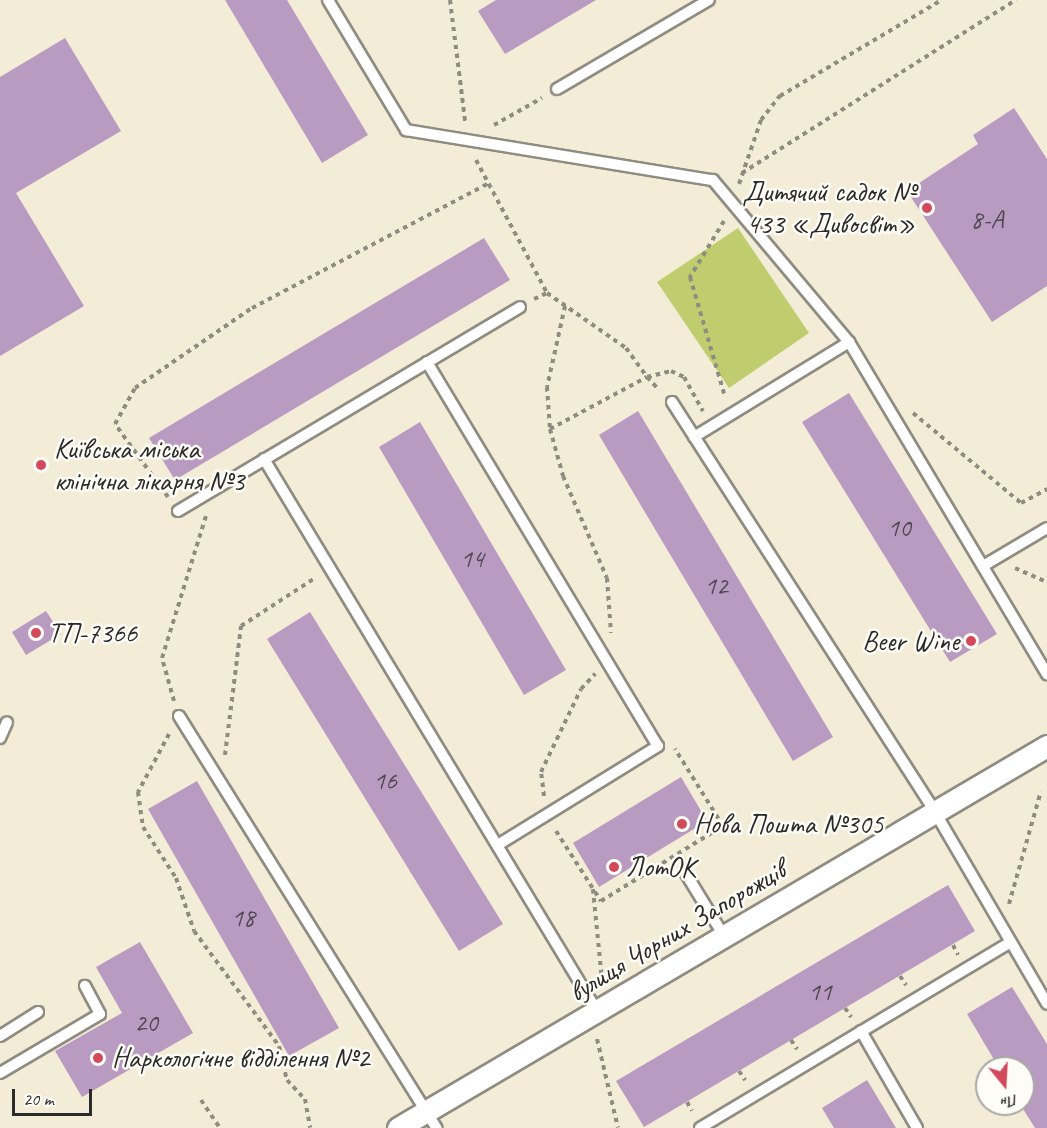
<!DOCTYPE html>
<html>
<head>
<meta charset="utf-8">
<style>
  body { margin:0 }
  #map { position:relative; width:1047px; height:1128px; overflow:hidden; background:#f3ecd7; font-family:Caveat,sans-serif }
  div>[style] { position:absolute }
  [style*='--x'] { left:calc(var(--x)*1px); top:calc(var(--y)*1px); width:calc(var(--w)*1px); rotate:calc(var(--a)*1deg) }
  .green>* { inset:0; background:#c0cd6f }
  .building>* { inset:0; background:#b99bc2 }
  .path>* { height:4px; margin-top:-2px; transform-origin:0; background:repeating-linear-gradient(90deg,#8f8c81 0 4.5px,transparent 0 9px) }
  .roads { filter:drop-shadow(2px 0 #8f8c81) drop-shadow(-2px 0 #8f8c81) drop-shadow(0 2px #8f8c81) drop-shadow(0 -2px #8f8c81) }
  .lane>* { height:10px; margin:-5px; padding:0 5px; transform-origin:5px; border-radius:5px; background:#fff }
  .street>* { height:21px; margin:-10.5px; padding:0 10.5px; transform-origin:10.5px; border-radius:10.5px; background:#fff }
  .dots>* { width:16px; height:16px; translate:-50% -50%; box-sizing:border-box; border:3px solid #fdfcf7; border-radius:50% }
  span { translate:-50% -50%; white-space:nowrap; text-align:center; line-height:1.15; -webkit-text-stroke:5px #fdfcf7; paint-order:stroke }
  .number-label { font-size:26px; color:#4e4751 }
  .number-label span { -webkit-text-stroke-width:0 }
  .poi-label { font-size:28px; color:#2b2b2b }
  .right { translate:-100% -50%; text-align:right }
  .left { translate:0 -50%; text-align:left }
  .street-label { font-size:28px; color:#2b2b2b }
  .north { position:absolute; left:975px; top:1056px; width:60px; height:60px; box-sizing:border-box; background:#fdfcf7; border:2px solid #a9a8a5; border-radius:50%; rotate:162deg; font-size:16px; font-weight:700; line-height:24px; text-align:center; color:#2b2b2b }
  .north::after { content:''; display:block; margin:auto; width:21px; height:27px; background:#d1495b; clip-path:polygon(50% 0,100% 100%,50% 72%,0 100%) }
  .scale { position:absolute; left:12px; top:1089px; width:80px; height:27px; box-sizing:border-box; border:3px solid #2b2b2b; border-top:0; padding-left:8px; font-size:18px; line-height:21px; white-space:nowrap; color:#2b2b2b; -webkit-text-stroke:4px #fdfcf7; paint-order:stroke }
</style>
</head>
<body>
<div id="map">
  <div class="green">
    <i style="clip-path:polygon(738px 228px,809px 333px,729px 388px,657px 282px)"></i>
  </div>
  <div class="building">
    <i style="clip-path:polygon(225px 0,287px 0,368px 135px,322px 163px)"></i>
    <i style="clip-path:polygon(496px 0,596px 0,505px 54px,478px 11px)"></i>
    <i style="clip-path:polygon(65px 38px,121px 131px,16px 193px,84px 306px,0 356px,0 77px)"></i>
    <i style="clip-path:polygon(1014px 108px,1047px 159px,1047px 286px,992px 322px,907px 191px,978px 144px,973px 135px)"></i>
    <i style="clip-path:polygon(484px 238px,510px 280px,175px 480px,149px 438px)"></i>
    <i style="clip-path:polygon(849px 393px,997px 634px,950px 662px,802px 422px)"></i>
    <i style="clip-path:polygon(638px 411px,833px 737px,793px 761px,599px 435px)"></i>
    <i style="clip-path:polygon(420px 422px,566px 670px,524px 695px,379px 447px)"></i>
    <i style="clip-path:polygon(46px 611px,61px 634px,26px 655px,12px 632px)"></i>
    <i style="clip-path:polygon(310px 612px,503px 924px,459px 951px,267px 639px)"></i>
    <i style="clip-path:polygon(681px 777px,707px 821px,599px 887px,573px 843px)"></i>
    <i style="clip-path:polygon(197px 781px,339px 1028px,289px 1056px,148px 809px)"></i>
    <i style="clip-path:polygon(948px 885px,975px 931px,644px 1127px,616px 1081px)"></i>
    <i style="clip-path:polygon(140px 942px,193px 1033px,82px 1097px,55px 1051px,122px 1013px,96px 967px)"></i>
    <i style="clip-path:polygon(1012px 987px,1047px 1044px,1047px 1128px,1035px 1128px,1020px 1104px,1023px 1068px,999px 1068px,967px 1014px)"></i>
    <i style="clip-path:polygon(867px 1080px,896px 1128px,834px 1128px,822px 1108px)"></i>
  </div>
  <div class="path">
    <i style="--x:450;--y:0;--w:122;--a:82.9"></i>
    <i style="--x:494;--y:125;--w:55;--a:-29.4"></i>
    <i style="--x:476;--y:160;--w:151;--a:61.9"></i>
    <i style="--x:547;--y:293;--w:96;--a:34.8"></i>
    <i style="--x:626;--y:348;--w:36;--a:54"></i>
    <i style="--x:647;--y:377;--w:25;--a:-14"></i>
    <i style="--x:671;--y:371;--w:14;--a:25"></i>
    <i style="--x:684;--y:377;--w:39;--a:61"></i>
    <i style="--x:742;--y:173;--w:324;--a:-32.3"></i>
    <i style="--x:739;--y:184;--w:68;--a:-71"></i>
    <i style="--x:761;--y:120;--w:31;--a:-52"></i>
    <i style="--x:780;--y:96;--w:188;--a:-30.7"></i>
    <i style="--x:724;--y:221;--w:66;--a:121.3"></i>
    <i style="--x:690;--y:277;--w:125;--a:73.7"></i>
    <i style="--x:534;--y:299;--w:14;--a:-25"></i>
    <i style="--x:565;--y:306;--w:83;--a:102.5"></i>
    <i style="--x:547;--y:387;--w:42;--a:85.9"></i>
    <i style="--x:550;--y:429;--w:49;--a:74.5"></i>
    <i style="--x:563;--y:476;--w:111;--a:66.7"></i>
    <i style="--x:607;--y:578;--w:55;--a:85.8"></i>
    <i style="--x:913;--y:413;--w:141;--a:39.8"></i>
    <i style="--x:1021;--y:503;--w:30;--a:-28"></i>
    <i style="--x:550;--y:429;--w:110;--a:-28.2"></i>
    <i style="--x:647;--y:377;--w:18;--a:47"></i>
    <i style="--x:168;--y:497;--w:90;--a:-126"></i>
    <i style="--x:115;--y:424;--w:41;--a:-60.9"></i>
    <i style="--x:135;--y:388;--w:142;--a:-34.4"></i>
    <i style="--x:252;--y:308;--w:266;--a:-27.8"></i>
    <i style="--x:1015;--y:568;--w:35;--a:24"></i>
    <i style="--x:174;--y:701;--w:45;--a:-105.6"></i>
    <i style="--x:162;--y:658;--w:149;--a:-72.8"></i>
    <i style="--x:169;--y:734;--w:66;--a:118.1"></i>
    <i style="--x:138;--y:792;--w:35;--a:82"></i>
    <i style="--x:143;--y:827;--w:61;--a:57.1"></i>
    <i style="--x:176;--y:878;--w:56;--a:71.2"></i>
    <i style="--x:194;--y:931;--w:143;--a:53.5"></i>
    <i style="--x:279;--y:1046;--w:35;--a:77"></i>
    <i style="--x:287;--y:1080;--w:26;--a:47"></i>
    <i style="--x:305;--y:1099;--w:29;--a:80"></i>
    <i style="--x:225;--y:755;--w:130;--a:-82.9"></i>
    <i style="--x:241;--y:626;--w:88;--a:-33"></i>
    <i style="--x:544;--y:796;--w:24;--a:-97"></i>
    <i style="--x:541;--y:772;--w:92;--a:-64.3"></i>
    <i style="--x:581;--y:689;--w:21;--a:-47"></i>
    <i style="--x:556;--y:831;--w:83;--a:57.3"></i>
    <i style="--x:601;--y:901;--w:143;--a:-31.6"></i>
    <i style="--x:723;--y:826;--w:91;--a:-121.9"></i>
    <i style="--x:593;--y:889;--w:91;--a:84.4"></i>
    <i style="--x:1009;--y:904;--w:117;--a:-74.2"></i>
    <i style="--x:953;--y:945;--w:11;--a:63"></i>
    <i style="--x:900;--y:976;--w:11;--a:56"></i>
    <i style="--x:845;--y:1008;--w:11;--a:56"></i>
    <i style="--x:597;--y:1039;--w:91;--a:76.7"></i>
    <i style="--x:791;--y:1040;--w:11;--a:56"></i>
    <i style="--x:739;--y:1071;--w:11;--a:56"></i>
    <i style="--x:201;--y:1100;--w:34;--a:56"></i>
    <i style="--x:687;--y:1102;--w:10;--a:61"></i>
  </div>
  <div class="roads">
    <div class="lane">
      <i style="--x:328;--y:0;--w:152;--a:59"></i>
      <i style="--x:406;--y:130;--w:311;--a:9.3"></i>
      <i style="--x:713;--y:180;--w:212;--a:50"></i>
      <i style="--x:849;--y:342;--w:387;--a:59.2"></i>
      <i style="--x:557;--y:89;--w:176;--a:-30.4"></i>
      <i style="--x:427;--y:362;--w:448;--a:59"></i>
      <i style="--x:658;--y:746;--w:188;--a:148.3"></i>
      <i style="--x:672;--y:402;--w:487;--a:57.3"></i>
      <i style="--x:935;--y:812;--w:222;--a:59.7"></i>
      <i style="--x:694;--y:437;--w:182;--a:-31.5"></i>
      <i style="--x:264;--y:459;--w:645;--a:58.9"></i>
      <i style="--x:178;--y:511;--w:398;--a:-30.8"></i>
      <i style="--x:983;--y:566;--w:74;--a:-30.7"></i>
      <i style="--x:179;--y:716;--w:486;--a:58"></i>
      <i style="--x:0;--y:738;--w:17;--a:-66"></i>
      <i style="--x:686;--y:874;--w:73;--a:58.5"></i>
      <i style="--x:861;--y:1031;--w:112;--a:60"></i>
      <i style="--x:0;--y:1036;--w:45;--a:-32.3"></i>
      <i style="--x:0;--y:1073;--w:116;--a:-30.5"></i>
      <i style="--x:100;--y:1014;--w:32;--a:-118"></i>
      <i style="--x:700;--y:1128;--w:362;--a:-30.9"></i>
    </div>
    <div class="street">
      <i style="--x:398;--y:1128;--w:753;--a:-30.48"></i>
    </div>
  </div>
  <div class="dots">
    <i style="left:927px;top:208px;background:#d1495b"></i>
    <i style="left:41px;top:465px;background:#d1495b"></i>
    <i style="left:36px;top:633px;background:#d1495b"></i>
    <i style="left:971px;top:641px;background:#d1495b"></i>
    <i style="left:682px;top:824px;background:#d1495b"></i>
    <i style="left:614px;top:867px;background:#d1495b"></i>
    <i style="left:98px;top:1058px;background:#d1495b"></i>
  </div>
  <div class="number-label">
    <span style="left:987px;top:220px">8-А</span>
    <span style="left:899px;top:528px">10</span>
    <span style="left:472px;top:559px">14</span>
    <span style="left:716px;top:586px">12</span>
    <span style="left:385px;top:781px">16</span>
    <span style="left:243px;top:918px">18</span>
    <span style="left:820px;top:992px">11</span>
    <span style="left:146px;top:1023px">20</span>
  </div>
  <div class="poi-label">
    <span class="right" style="left:915px;top:208px">Дитячий садок №<br>433 «Дивосвіт»</span>
    <span class="left" style="left:54px;top:465px">Київська міська<br>клінічна лікарня №3</span>
    <span class="left" style="left:48px;top:633px">ТП-7366</span>
    <span class="right" style="left:959px;top:641px">Beer Wine</span>
    <span class="left" style="left:694px;top:824px">Нова Пошта №305</span>
    <span class="left" style="left:626px;top:867px">ЛотОК</span>
    <span class="left" style="left:112px;top:1058px">Наркологічне відділення №2</span>
  </div>
  <div class="street-label">
    <span style="left:677px;top:931px;rotate:-31deg">вулиця Чорних Запорожців</span>
  </div>
  <div class="north">Пн</div>
  <div class="scale">20 m</div>
</div>
</body>
</html>
